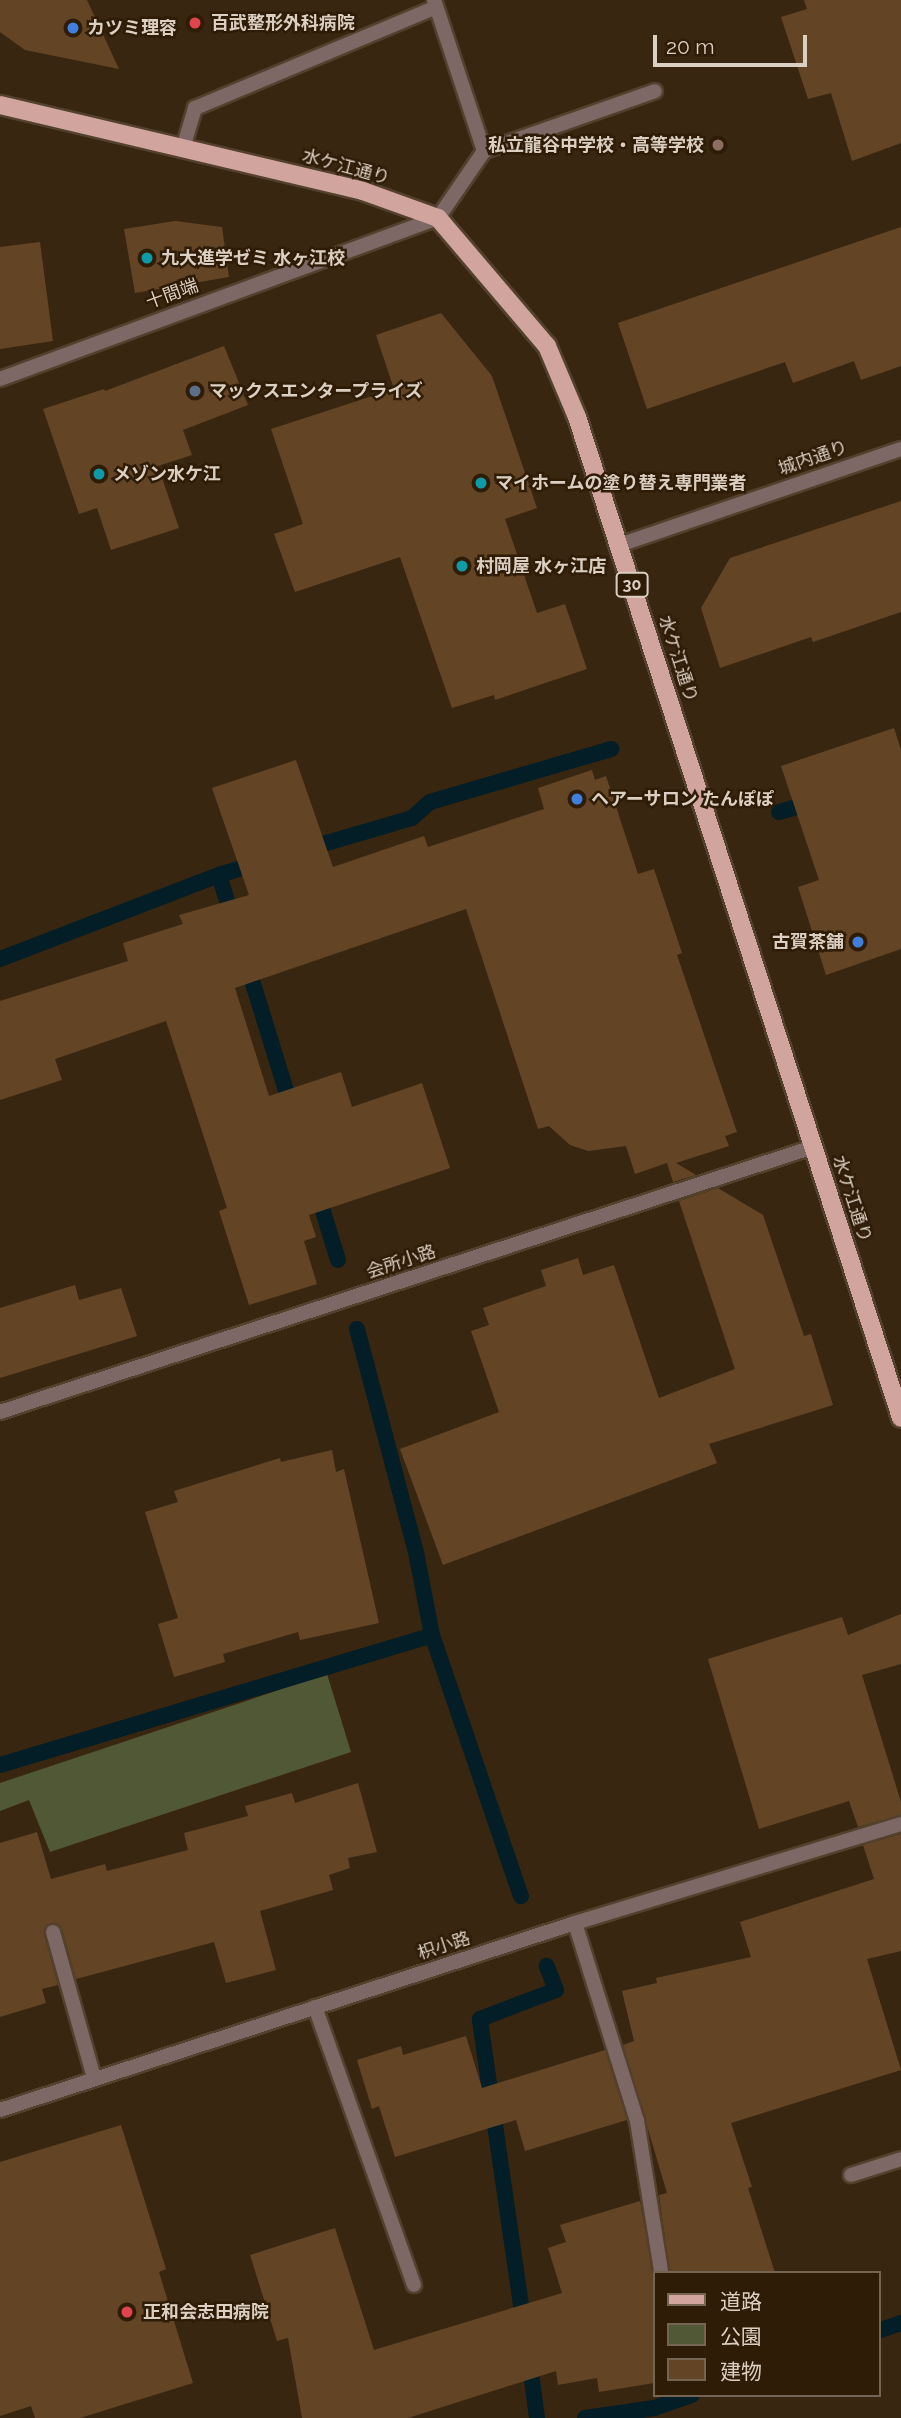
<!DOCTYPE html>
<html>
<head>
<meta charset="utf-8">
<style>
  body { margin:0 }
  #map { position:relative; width:901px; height:2418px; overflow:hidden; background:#392611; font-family:Raleway,"Noto Sans JP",sans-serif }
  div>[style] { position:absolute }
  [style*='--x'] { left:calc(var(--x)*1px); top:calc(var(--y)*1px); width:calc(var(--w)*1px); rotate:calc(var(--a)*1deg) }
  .green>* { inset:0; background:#505836 }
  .stream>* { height:16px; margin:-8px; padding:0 8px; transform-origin:8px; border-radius:8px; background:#031e26 }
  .building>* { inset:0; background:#634526 }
  .roads { filter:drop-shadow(2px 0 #53412d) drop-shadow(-2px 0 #53412d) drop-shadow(0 2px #53412d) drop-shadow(0 -2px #53412d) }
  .service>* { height:14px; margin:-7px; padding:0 7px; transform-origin:7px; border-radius:7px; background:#7d6865 }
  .minor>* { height:14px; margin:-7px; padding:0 7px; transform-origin:7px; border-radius:7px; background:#7d6865 }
  .tertiary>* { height:14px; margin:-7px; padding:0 7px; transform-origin:7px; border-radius:7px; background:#7d6865 }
  .primary>* { height:18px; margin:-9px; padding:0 9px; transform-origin:9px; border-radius:9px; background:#d1a59e }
  .dots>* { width:19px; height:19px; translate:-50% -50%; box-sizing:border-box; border:4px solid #2f1c07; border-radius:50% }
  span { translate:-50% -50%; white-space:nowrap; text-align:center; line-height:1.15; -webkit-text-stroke:5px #2f1c07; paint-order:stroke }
  .shield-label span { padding:2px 5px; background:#2f1c07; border:2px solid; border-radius:5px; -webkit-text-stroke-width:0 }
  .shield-label { font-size:16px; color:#dbcfc2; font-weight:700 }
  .poi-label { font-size:18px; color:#dbcfc2; font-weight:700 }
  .left { translate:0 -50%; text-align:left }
  .right { translate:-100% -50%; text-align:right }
  .street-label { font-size:18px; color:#dbcfc2 }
  .legend { position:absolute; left:653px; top:2271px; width:228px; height:126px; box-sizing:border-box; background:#2f1c07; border:2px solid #746452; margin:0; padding:9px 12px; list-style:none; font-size:21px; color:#dbcfc2 }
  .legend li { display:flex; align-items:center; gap:14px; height:35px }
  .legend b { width:35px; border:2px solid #746452 }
  .scale { position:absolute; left:653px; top:35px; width:154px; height:32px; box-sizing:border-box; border:4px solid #dbcfc2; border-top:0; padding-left:9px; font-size:21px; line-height:24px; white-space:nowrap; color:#dbcfc2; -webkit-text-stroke:5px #2f1c07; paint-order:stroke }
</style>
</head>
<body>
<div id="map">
  <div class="green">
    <i style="clip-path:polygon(327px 1674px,351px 1752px,50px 1852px,29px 1800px,0 1811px,0 1783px)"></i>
  </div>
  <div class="stream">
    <i style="--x:779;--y:812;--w:37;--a:-16"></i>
    <i style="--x:306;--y:849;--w:110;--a:-16.3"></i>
    <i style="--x:412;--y:818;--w:24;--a:-42"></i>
    <i style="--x:430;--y:802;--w:189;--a:-16.3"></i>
    <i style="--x:219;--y:875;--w:47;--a:72.7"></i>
    <i style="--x:0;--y:959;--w:235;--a:-21"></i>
    <i style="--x:219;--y:875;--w:41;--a:-17.1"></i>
    <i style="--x:246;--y:961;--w:156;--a:72.8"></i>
    <i style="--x:317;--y:1192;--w:71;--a:72.8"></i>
    <i style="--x:357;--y:1329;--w:231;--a:75.2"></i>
    <i style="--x:416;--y:1552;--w:85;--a:79.1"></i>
    <i style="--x:432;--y:1635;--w:276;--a:71.2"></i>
    <i style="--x:0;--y:1765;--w:451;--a:-16.7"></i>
    <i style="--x:524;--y:2326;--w:310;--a:-98.2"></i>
    <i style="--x:480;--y:2019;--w:81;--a:-20.9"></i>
    <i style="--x:556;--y:1990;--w:26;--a:-111"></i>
    <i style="--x:878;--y:2331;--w:24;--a:-19"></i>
    <i style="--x:529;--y:2358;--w:61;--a:82.4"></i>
    <i style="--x:585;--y:2418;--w:70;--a:-8.2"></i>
    <i style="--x:654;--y:2408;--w:40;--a:-18.9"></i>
  </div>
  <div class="building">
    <i style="clip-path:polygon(0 0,87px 0,119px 69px,25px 50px,0 32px)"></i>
    <i style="clip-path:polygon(804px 0,901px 0,901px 143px,852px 161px,831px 93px,808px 99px,781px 17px,807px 9px)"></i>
    <i style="clip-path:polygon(175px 221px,222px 227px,229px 277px,135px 293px,124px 229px)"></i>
    <i style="clip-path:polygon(901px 227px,901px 366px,861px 380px,854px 361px,793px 383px,785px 362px,647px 409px,618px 323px)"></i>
    <i style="clip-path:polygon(40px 242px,53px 341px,0 349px,0 247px)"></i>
    <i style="clip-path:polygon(441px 313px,492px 376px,537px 508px,505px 519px,537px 613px,565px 604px,587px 669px,495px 700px,494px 695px,452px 708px,400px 557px,295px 592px,274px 534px,303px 524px,271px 429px,394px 389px,376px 335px)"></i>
    <i style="clip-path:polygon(224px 346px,248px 405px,183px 430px,192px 455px,158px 466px,179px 528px,111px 550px,97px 508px,79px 514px,43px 409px,104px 389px,105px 391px)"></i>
    <i style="clip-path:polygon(901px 501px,901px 612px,813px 642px,811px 637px,720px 668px,701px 608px,730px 558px)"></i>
    <i style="clip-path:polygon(894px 728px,901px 750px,901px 949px,826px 975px,798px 887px,819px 880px,781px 766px)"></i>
    <i style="clip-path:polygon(296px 760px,333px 867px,424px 836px,428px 847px,544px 809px,538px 788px,592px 770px,595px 780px,606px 776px,638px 874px,654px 869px,682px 953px,677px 955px,737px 1132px,725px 1136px,729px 1146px,676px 1163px,696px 1175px,673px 1182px,667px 1163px,635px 1174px,626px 1146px,588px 1151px,570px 1145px,549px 1126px,538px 1129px,466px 909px,235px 988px,269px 1096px,341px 1072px,352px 1107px,422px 1083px,450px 1168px,309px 1215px,316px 1237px,304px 1241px,317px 1284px,249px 1305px,219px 1211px,227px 1208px,166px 1021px,55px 1059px,62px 1080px,0 1100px,0 1001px,128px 961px,123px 943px,183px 924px,179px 915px,249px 895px,212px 788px)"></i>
    <i style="clip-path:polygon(718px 1188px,763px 1215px,804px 1336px,811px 1334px,833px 1405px,709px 1444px,717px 1463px,443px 1565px,400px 1449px,499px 1412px,471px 1331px,489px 1325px,483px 1308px,546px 1286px,541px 1270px,578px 1258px,583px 1275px,614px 1265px,659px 1398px,735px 1369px,679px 1201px)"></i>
    <i style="clip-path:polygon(75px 1285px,79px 1300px,121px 1288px,137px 1336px,0 1378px,0 1308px)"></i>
    <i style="clip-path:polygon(332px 1450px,336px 1472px,344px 1469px,379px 1623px,300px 1640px,298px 1632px,223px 1654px,225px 1662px,174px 1677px,158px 1624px,178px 1618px,145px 1512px,178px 1502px,174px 1491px,280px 1458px,281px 1462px)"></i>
    <i style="clip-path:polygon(901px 1614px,901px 1664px,862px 1675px,901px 1802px,901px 1815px,858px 1827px,849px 1801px,759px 1829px,708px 1659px,842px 1617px,848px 1635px)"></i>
    <i style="clip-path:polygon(358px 1783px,377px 1852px,348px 1858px,350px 1868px,329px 1875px,333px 1890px,260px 1911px,276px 1970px,226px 1983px,214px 1942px,76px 1979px,62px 1929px,51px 1923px,46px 1926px,44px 1934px,58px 1985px,42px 1989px,46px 2003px,0 2017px,0 1843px,37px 1832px,51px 1879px,105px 1864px,107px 1871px,188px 1850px,184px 1833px,248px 1816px,245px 1806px,292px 1793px,295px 1803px)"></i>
    <i style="clip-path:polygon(901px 1834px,901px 1951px,867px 1959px,901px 2070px,731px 2123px,752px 2187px,748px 2188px,775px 2273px,670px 2273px,659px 2195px,667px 2193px,623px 2045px,634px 2041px,622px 1991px,657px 1983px,656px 1978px,751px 1957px,740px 1922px,874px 1879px,863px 1845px)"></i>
    <i style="clip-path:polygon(466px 2036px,482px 2088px,605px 2050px,627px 2120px,525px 2151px,516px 2120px,395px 2157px,379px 2106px,372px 2109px,357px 2060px,401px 2046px,403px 2055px)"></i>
    <i style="clip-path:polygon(121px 2125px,166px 2269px,159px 2272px,193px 2383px,80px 2418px,35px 2418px,31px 2406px,0 2416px,0 2162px)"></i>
    <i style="clip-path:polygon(640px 2201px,654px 2278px,654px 2383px,599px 2392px,597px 2378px,558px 2385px,556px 2371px,408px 2418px,302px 2418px,288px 2338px,277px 2341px,250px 2255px,335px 2228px,374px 2350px,562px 2293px,548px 2248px,566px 2242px,560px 2225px)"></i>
  </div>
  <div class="roads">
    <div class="service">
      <i style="--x:484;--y:151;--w:181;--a:-19.3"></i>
    </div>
    <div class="minor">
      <i style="--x:183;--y:148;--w:42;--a:-73.3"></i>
      <i style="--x:195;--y:108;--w:259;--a:-22.7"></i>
      <i style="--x:0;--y:379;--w:467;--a:-20.2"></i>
      <i style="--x:438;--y:218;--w:81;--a:-55.5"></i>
      <i style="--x:484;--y:151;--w:159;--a:-108.3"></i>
      <i style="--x:0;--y:1412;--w:855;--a:-18.05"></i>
      <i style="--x:575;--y:1923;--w:207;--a:72.6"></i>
      <i style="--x:637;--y:2121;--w:152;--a:80.9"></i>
      <i style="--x:53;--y:1932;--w:152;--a:74.3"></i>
      <i style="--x:315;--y:2007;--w:295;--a:70.4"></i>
      <i style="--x:0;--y:2110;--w:605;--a:-18.02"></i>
      <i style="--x:575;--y:1923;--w:341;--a:-16.9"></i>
      <i style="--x:851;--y:2175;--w:52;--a:-17.7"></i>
    </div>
    <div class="tertiary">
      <i style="--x:619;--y:545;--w:298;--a:-18.8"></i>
    </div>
    <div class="primary">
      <i style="--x:0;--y:105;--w:373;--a:13.3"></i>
      <i style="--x:363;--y:191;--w:80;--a:19.8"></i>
      <i style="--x:438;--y:218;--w:168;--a:49.6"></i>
      <i style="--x:547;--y:346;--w:77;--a:67.1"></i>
      <i style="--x:577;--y:417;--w:1052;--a:72.06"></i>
    </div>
  </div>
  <div class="dots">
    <i style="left:195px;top:23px;background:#e0444e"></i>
    <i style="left:73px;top:28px;background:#3f7fe0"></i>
    <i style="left:718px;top:145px;background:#8d6e63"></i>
    <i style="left:147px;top:258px;background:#0f9aa8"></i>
    <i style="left:195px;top:391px;background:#5c6f8a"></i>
    <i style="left:99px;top:474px;background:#0f9aa8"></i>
    <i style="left:481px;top:483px;background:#0f9aa8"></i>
    <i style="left:462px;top:566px;background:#0f9aa8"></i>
    <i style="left:577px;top:799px;background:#3f7fe0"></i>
    <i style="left:858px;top:942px;background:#3f7fe0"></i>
    <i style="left:127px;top:2312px;background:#e0444e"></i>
  </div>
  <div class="shield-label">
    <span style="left:632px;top:585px">30</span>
  </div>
  <div class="poi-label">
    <span class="left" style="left:211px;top:23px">百武整形外科病院</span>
    <span class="left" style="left:87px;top:28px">カツミ理容</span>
    <span class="right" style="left:704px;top:145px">私立龍谷中学校・高等学校</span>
    <span class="left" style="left:161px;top:258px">九大進学ゼミ 水ヶ江校</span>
    <span class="left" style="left:209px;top:391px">マックスエンタープライズ</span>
    <span class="left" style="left:113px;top:474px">メゾン水ケ江</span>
    <span class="left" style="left:495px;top:483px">マイホームの塗り替え専門業者</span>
    <span class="left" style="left:476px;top:566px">村岡屋 水ヶ江店</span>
    <span class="left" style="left:591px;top:799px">ヘアーサロン たんぽぽ</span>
    <span class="right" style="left:844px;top:942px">古賀茶舗</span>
    <span class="left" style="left:143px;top:2312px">正和会志田病院</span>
  </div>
  <div class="street-label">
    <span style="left:346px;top:167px;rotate:15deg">水ケ江通り</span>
    <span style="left:172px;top:294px;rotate:-20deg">十間端</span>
    <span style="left:813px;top:458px;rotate:-19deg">城内通り</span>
    <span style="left:678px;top:659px;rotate:72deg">水ケ江通り</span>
    <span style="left:852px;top:1199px;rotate:72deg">水ケ江通り</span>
    <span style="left:401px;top:1262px;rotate:-18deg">会所小路</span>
    <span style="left:444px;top:1946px;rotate:-18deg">枳小路</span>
  </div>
  <ul class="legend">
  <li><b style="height:9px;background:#d1a59e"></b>道路</li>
  <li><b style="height:19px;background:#505836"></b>公園</li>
  <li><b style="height:19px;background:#634526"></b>建物</li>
  </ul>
  <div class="scale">20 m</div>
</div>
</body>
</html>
